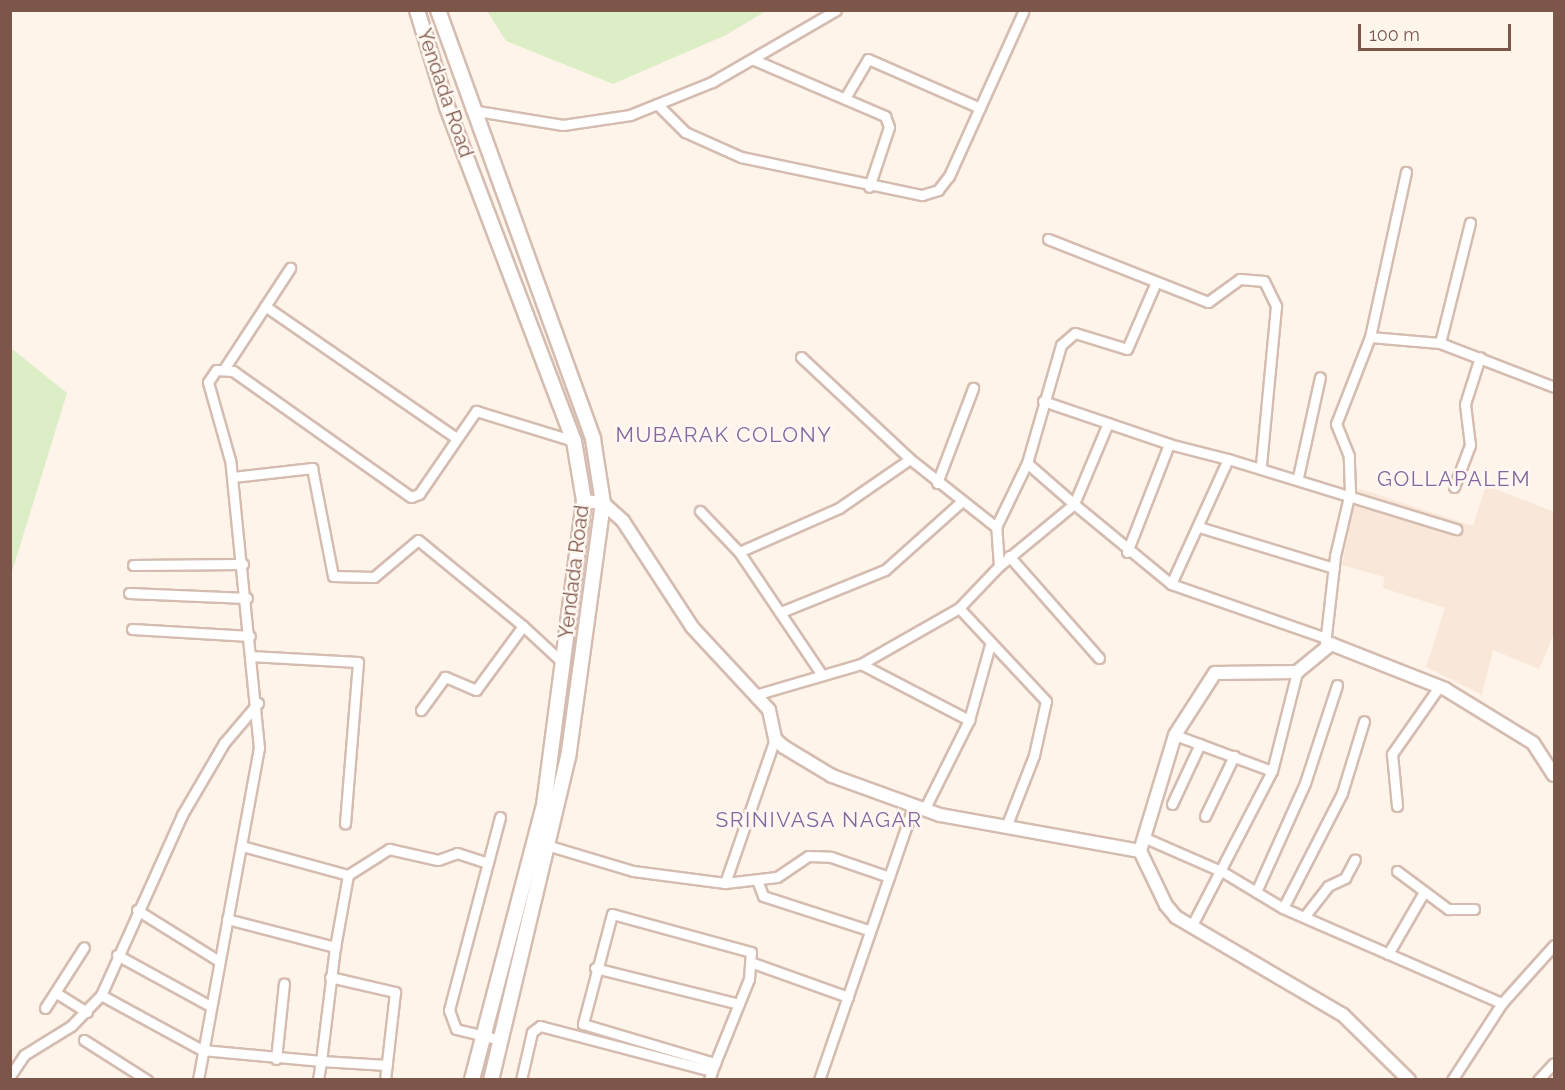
<!DOCTYPE html>
<html>
<head>
<meta charset="utf-8">
<style>
  body { margin:0 }
  #map { position:relative; width:1565px; height:1090px; overflow:hidden; background:#fef4ea; font-family:Raleway,sans-serif }
  div>[style] { position:absolute }
  [style*='--x'] { left:calc(var(--x)*1px); top:calc(var(--y)*1px); width:calc(var(--w)*1px); rotate:calc(var(--a)*1deg) }
  .residential>* { inset:0; background:#f9e8da }
  .green>* { inset:0; background:#dbeec6 }
  .roads { filter:drop-shadow(2px 0 #d5bcb0) drop-shadow(-2px 0 #d5bcb0) drop-shadow(0 2px #d5bcb0) drop-shadow(0 -2px #d5bcb0) }
  .minor>* { height:9px; margin:-4.5px; padding:0 4.5px; transform-origin:4.5px; border-radius:4.5px; background:#fff }
  .tertiary>* { height:12px; margin:-6px; padding:0 6px; transform-origin:6px; border-radius:6px; background:#fff }
  .secondary>* { height:14px; margin:-7px; padding:0 7px; transform-origin:7px; border-radius:7px; background:#fff }
  span { translate:-50% -50%; white-space:nowrap; text-align:center; line-height:1.15; -webkit-text-stroke:5px #fff8f2; paint-order:stroke }
  .street-label { font-size:20px; color:#7d564a }
  .neighbourhood-label { font-size:21px; color:#85669f; letter-spacing:1.5px }
  .frame { position:absolute; inset:0; border:12px solid #7d564a; pointer-events:none }
  .scale { position:absolute; left:1358px; top:24px; width:153px; height:27px; box-sizing:border-box; border:3px solid #7d564a; border-top:0; padding-left:8px; font-size:18px; line-height:21px; white-space:nowrap; color:#7d564a; -webkit-text-stroke:4px #fff8f2; paint-order:stroke }
</style>
</head>
<body>
<div id="map">
  <div class="residential">
    <i style="clip-path:polygon(1486px 485px,1554px 512px,1554px 634px,1539px 669px,1493px 650px,1482px 695px,1426px 667px,1445px 608px,1383px 588px,1384px 577px,1342px 565px,1357px 488px,1473px 526px)"></i>
  </div>
  <div class="green">
    <i style="clip-path:polygon(487px 11px,766px 11px,726px 35px,613px 84px,506px 41px)"></i>
    <i style="clip-path:polygon(11px 348px,67px 393px,11px 575px)"></i>
  </div>
  <div class="roads">
    <div class="minor">
      <i style="--x:752;--y:59;--w:145;--a:23.2"></i>
      <i style="--x:885;--y:116;--w:12;--a:70"></i>
      <i style="--x:889;--y:127;--w:63;--a:108.4"></i>
      <i style="--x:845;--y:98;--w:45;--a:-59.5"></i>
      <i style="--x:868;--y:59;--w:122;--a:23.6"></i>
      <i style="--x:657;--y:104;--w:40;--a:45"></i>
      <i style="--x:685;--y:132;--w:61;--a:24.1"></i>
      <i style="--x:741;--y:157;--w:185;--a:11.9"></i>
      <i style="--x:922;--y:195;--w:17;--a:-17"></i>
      <i style="--x:938;--y:190;--w:18;--a:-52"></i>
      <i style="--x:949;--y:176;--w:180;--a:-65.7"></i>
      <i style="--x:471;--y:110;--w:93;--a:9.3"></i>
      <i style="--x:563;--y:125;--w:68;--a:-8.5"></i>
      <i style="--x:630;--y:115;--w:88;--a:-21.9"></i>
      <i style="--x:712;--y:82;--w:143;--a:-30.1"></i>
      <i style="--x:1048;--y:239;--w:172;--a:21.5"></i>
      <i style="--x:1208;--y:302;--w:39;--a:-36"></i>
      <i style="--x:1240;--y:279;--w:24;--a:5"></i>
      <i style="--x:1264;--y:281;--w:28;--a:64"></i>
      <i style="--x:1276;--y:306;--w:161;--a:95.4"></i>
      <i style="--x:265;--y:306;--w:231;--a:34.6"></i>
      <i style="--x:1370;--y:337;--w:169;--a:-77.7"></i>
      <i style="--x:1440;--y:343;--w:124;--a:-76"></i>
      <i style="--x:801;--y:357;--w:149;--a:43.1"></i>
      <i style="--x:224;--y:369;--w:121;--a:-56.8"></i>
      <i style="--x:1043;--y:401;--w:133;--a:18.8"></i>
      <i style="--x:1108;--y:423;--w:88;--a:112.8"></i>
      <i style="--x:1074;--y:504;--w:126;--a:39.5"></i>
      <i style="--x:1171;--y:584;--w:161;--a:19.2"></i>
      <i style="--x:233;--y:477;--w:80;--a:-6.5"></i>
      <i style="--x:312;--y:468;--w:110;--a:79"></i>
      <i style="--x:333;--y:576;--w:41;--a:1.4"></i>
      <i style="--x:374;--y:577;--w:57;--a:-40.1"></i>
      <i style="--x:418;--y:540;--w:136;--a:39.3"></i>
      <i style="--x:523;--y:626;--w:79;--a:126.3"></i>
      <i style="--x:476;--y:690;--w:34;--a:-157"></i>
      <i style="--x:445;--y:677;--w:41;--a:126"></i>
      <i style="--x:1298;--y:477;--w:102;--a:-77.6"></i>
      <i style="--x:937;--y:483;--w:102;--a:-69.2"></i>
      <i style="--x:1454;--y:487;--w:45;--a:-69.1"></i>
      <i style="--x:1470;--y:445;--w:41;--a:-97"></i>
      <i style="--x:1465;--y:404;--w:49;--a:-72.3"></i>
      <i style="--x:700;--y:511;--w:57;--a:46.4"></i>
      <i style="--x:1199;--y:527;--w:141;--a:16.9"></i>
      <i style="--x:1127;--y:552;--w:116;--a:-68.7"></i>
      <i style="--x:1169;--y:444;--w:61;--a:14.3"></i>
      <i style="--x:1009;--y:556;--w:136;--a:48.6"></i>
      <i style="--x:133;--y:565;--w:110;--a:-0.5"></i>
      <i style="--x:999;--y:566;--w:97;--a:-39.6"></i>
      <i style="--x:1074;--y:504;--w:62;--a:-138.9"></i>
      <i style="--x:1171;--y:584;--w:137;--a:-65.5"></i>
      <i style="--x:1228;--y:459;--w:239;--a:17.1"></i>
      <i style="--x:129;--y:593;--w:118;--a:2.4"></i>
      <i style="--x:781;--y:612;--w:112;--a:-22"></i>
      <i style="--x:885;--y:570;--w:101;--a:-41.8"></i>
      <i style="--x:523;--y:626;--w:56;--a:42.8"></i>
      <i style="--x:132;--y:629;--w:118;--a:3.4"></i>
      <i style="--x:1325;--y:644;--w:89;--a:-83.5"></i>
      <i style="--x:1335;--y:556;--w:66;--a:-76.8"></i>
      <i style="--x:1350;--y:492;--w:36;--a:-92"></i>
      <i style="--x:1349;--y:456;--w:35;--a:-112"></i>
      <i style="--x:1336;--y:424;--w:93;--a:-68.7"></i>
      <i style="--x:1370;--y:337;--w:70;--a:4.9"></i>
      <i style="--x:1440;--y:343;--w:122;--a:21.1"></i>
      <i style="--x:250;--y:656;--w:108;--a:3.2"></i>
      <i style="--x:358;--y:662;--w:162;--a:94.6"></i>
      <i style="--x:861;--y:664;--w:122;--a:27.4"></i>
      <i style="--x:820;--y:672;--w:145;--a:-124"></i>
      <i style="--x:739;--y:552;--w:109;--a:-23.7"></i>
      <i style="--x:839;--y:508;--w:86;--a:-34.6"></i>
      <i style="--x:910;--y:459;--w:110;--a:38.3"></i>
      <i style="--x:755;--y:695;--w:110;--a:-16.3"></i>
      <i style="--x:861;--y:664;--w:113;--a:-29.7"></i>
      <i style="--x:258;--y:703;--w:52;--a:130.4"></i>
      <i style="--x:224;--y:743;--w:83;--a:120.3"></i>
      <i style="--x:182;--y:815;--w:197;--a:114.2"></i>
      <i style="--x:101;--y:995;--w:115;--a:28.6"></i>
      <i style="--x:202;--y:1050;--w:120;--a:5.3"></i>
      <i style="--x:321;--y:1061;--w:19;--a:99"></i>
      <i style="--x:1175;--y:735;--w:103;--a:20.4"></i>
      <i style="--x:1172;--y:804;--w:66;--a:-65"></i>
      <i style="--x:1397;--y:806;--w:52;--a:-95.5"></i>
      <i style="--x:1392;--y:754;--w:82;--a:-55"></i>
      <i style="--x:924;--y:810;--w:101;--a:-63.4"></i>
      <i style="--x:969;--y:720;--w:78;--a:-74.4"></i>
      <i style="--x:1205;--y:816;--w:67;--a:-64.2"></i>
      <i style="--x:500;--y:817;--w:200;--a:104.8"></i>
      <i style="--x:449;--y:1010;--w:20;--a:70"></i>
      <i style="--x:456;--y:1029;--w:46;--a:13.7"></i>
      <i style="--x:1006;--y:827;--w:77;--a:-68.7"></i>
      <i style="--x:1034;--y:755;--w:55;--a:-77.5"></i>
      <i style="--x:1046;--y:701;--w:127;--a:-133.1"></i>
      <i style="--x:959;--y:608;--w:58;--a:-46.4"></i>
      <i style="--x:999;--y:566;--w:39;--a:-94"></i>
      <i style="--x:996;--y:527;--w:71;--a:-64.2"></i>
      <i style="--x:1027;--y:463;--w:123;--a:-73.9"></i>
      <i style="--x:1061;--y:345;--w:18;--a:-41"></i>
      <i style="--x:1075;--y:333;--w:54;--a:17.1"></i>
      <i style="--x:1127;--y:349;--w:73;--a:-66.6"></i>
      <i style="--x:1143;--y:837;--w:87;--a:23.6"></i>
      <i style="--x:1223;--y:872;--w:70;--a:31"></i>
      <i style="--x:1283;--y:908;--w:239;--a:23.5"></i>
      <i style="--x:543;--y:844;--w:94;--a:16.7"></i>
      <i style="--x:633;--y:871;--w:93;--a:7.4"></i>
      <i style="--x:725;--y:883;--w:52;--a:-6.6"></i>
      <i style="--x:777;--y:877;--w:37;--a:-34"></i>
      <i style="--x:808;--y:856;--w:23;--a:2"></i>
      <i style="--x:831;--y:857;--w:61;--a:19"></i>
      <i style="--x:889;--y:877;--w:74;--a:-71.1"></i>
      <i style="--x:242;--y:846;--w:110;--a:15.3"></i>
      <i style="--x:348;--y:875;--w:73;--a:100.2"></i>
      <i style="--x:1397;--y:871;--w:64;--a:36.7"></i>
      <i style="--x:1448;--y:909;--w:26;--a:0"></i>
      <i style="--x:348;--y:875;--w:49;--a:-32.4"></i>
      <i style="--x:389;--y:849;--w:50;--a:12.7"></i>
      <i style="--x:438;--y:860;--w:20;--a:-20"></i>
      <i style="--x:457;--y:853;--w:32;--a:18"></i>
      <i style="--x:757;--y:880;--w:17;--a:69"></i>
      <i style="--x:763;--y:896;--w:110;--a:17.9"></i>
      <i style="--x:725;--y:883;--w:152;--a:-70.9"></i>
      <i style="--x:1256;--y:892;--w:120;--a:-65.8"></i>
      <i style="--x:1305;--y:783;--w:103;--a:-71.9"></i>
      <i style="--x:1283;--y:908;--w:129;--a:-62.8"></i>
      <i style="--x:1342;--y:793;--w:75;--a:-73"></i>
      <i style="--x:137;--y:910;--w:97;--a:31.9"></i>
      <i style="--x:1304;--y:917;--w:39;--a:-52"></i>
      <i style="--x:1328;--y:886;--w:19;--a:-25"></i>
      <i style="--x:1345;--y:878;--w:21;--a:-62"></i>
      <i style="--x:227;--y:919;--w:112;--a:14.5"></i>
      <i style="--x:335;--y:947;--w:115;--a:97"></i>
      <i style="--x:321;--y:1061;--w:66;--a:3.5"></i>
      <i style="--x:1191;--y:927;--w:176;--a:-62.6"></i>
      <i style="--x:1272;--y:771;--w:102;--a:-75.8"></i>
      <i style="--x:1388;--y:954;--w:72;--a:-59.9"></i>
      <i style="--x:117;--y:955;--w:106;--a:28.7"></i>
      <i style="--x:753;--y:963;--w:101;--a:19.7"></i>
      <i style="--x:595;--y:968;--w:148;--a:14"></i>
      <i style="--x:330;--y:977;--w:67;--a:13"></i>
      <i style="--x:395;--y:992;--w:89;--a:96.5"></i>
      <i style="--x:58;--y:994;--w:34;--a:32"></i>
      <i style="--x:45;--y:1008;--w:72;--a:-57.4"></i>
      <i style="--x:84;--y:1040;--w:75;--a:32.4"></i>
      <i style="--x:276;--y:1059;--w:76;--a:-84"></i>
      <i style="--x:712;--y:1071;--w:9;--a:-69"></i>
      <i style="--x:715;--y:1063;--w:91;--a:-68"></i>
      <i style="--x:749;--y:979;--w:27;--a:-86"></i>
      <i style="--x:751;--y:952;--w:144;--a:-164.7"></i>
      <i style="--x:612;--y:914;--w:114;--a:104.8"></i>
      <i style="--x:583;--y:1024;--w:138;--a:16.5"></i>
      <i style="--x:10;--y:1076;--w:25;--a:-56"></i>
      <i style="--x:24;--y:1055;--w:55;--a:-31.7"></i>
      <i style="--x:71;--y:1026;--w:43;--a:-45.9"></i>
      <i style="--x:198;--y:1080;--w:338;--a:-79.6"></i>
      <i style="--x:259;--y:748;--w:289;--a:-95.7"></i>
      <i style="--x:230;--y:460;--w:81;--a:-105.8"></i>
      <i style="--x:208;--y:382;--w:14;--a:-56"></i>
      <i style="--x:216;--y:370;--w:17;--a:3"></i>
      <i style="--x:233;--y:371;--w:218;--a:35.3"></i>
      <i style="--x:411;--y:497;--w:9;--a:-21"></i>
      <i style="--x:419;--y:494;--w:101;--a:-55.5"></i>
      <i style="--x:476;--y:411;--w:102;--a:17"></i>
      <i style="--x:521;--y:1080;--w:49;--a:-77.1"></i>
      <i style="--x:532;--y:1032;--w:10;--a:-37"></i>
      <i style="--x:540;--y:1026;--w:178;--a:14.7"></i>
      <i style="--x:712;--y:1071;--w:9;--a:108"></i>
      <i style="--x:819;--y:1080;--w:215;--a:-71"></i>
      <i style="--x:1452;--y:1080;--w:92;--a:-57"></i>
      <i style="--x:1502;--y:1003;--w:78;--a:-48.1"></i>
      <i style="--x:1538;--y:1080;--w:23;--a:-47"></i>
    </div>
    <div class="tertiary">
      <i style="--x:584;--y:501;--w:19;--a:6"></i>
      <i style="--x:603;--y:503;--w:27;--a:42"></i>
      <i style="--x:623;--y:521;--w:126;--a:56.9"></i>
      <i style="--x:692;--y:627;--w:113;--a:47.1"></i>
      <i style="--x:769;--y:710;--w:30;--a:78"></i>
      <i style="--x:775;--y:739;--w:12;--a:42"></i>
      <i style="--x:784;--y:747;--w:56;--a:31.1"></i>
      <i style="--x:832;--y:776;--w:115;--a:19.9"></i>
      <i style="--x:940;--y:815;--w:203;--a:10.2"></i>
      <i style="--x:1409;--y:1080;--w:93;--a:-135.4"></i>
      <i style="--x:1343;--y:1015;--w:194;--a:-149.6"></i>
      <i style="--x:1176;--y:917;--w:16;--a:-130"></i>
      <i style="--x:1166;--y:905;--w:60;--a:-115.7"></i>
      <i style="--x:1140;--y:851;--w:121;--a:-73.2"></i>
      <i style="--x:1175;--y:735;--w:74;--a:-57.2"></i>
      <i style="--x:1215;--y:673;--w:82;--a:-0.7"></i>
      <i style="--x:1297;--y:672;--w:44;--a:-39.5"></i>
      <i style="--x:1331;--y:644;--w:123;--a:21.5"></i>
      <i style="--x:1445;--y:689;--w:103;--a:31.5"></i>
      <i style="--x:1533;--y:743;--w:38;--a:57"></i>
    </div>
    <div class="secondary">
      <i style="--x:417;--y:10;--w:102;--a:72.8"></i>
      <i style="--x:447;--y:107;--w:357;--a:69.2"></i>
      <i style="--x:574;--y:441;--w:61;--a:80.5"></i>
      <i style="--x:584;--y:501;--w:307;--a:97.5"></i>
      <i style="--x:544;--y:805;--w:284;--a:104.7"></i>
      <i style="--x:438;--y:10;--w:456;--a:70.1"></i>
      <i style="--x:593;--y:439;--w:65;--a:81.1"></i>
      <i style="--x:603;--y:503;--w:256;--a:97.8"></i>
      <i style="--x:568;--y:757;--w:332;--a:103.4"></i>
    </div>
  </div>
  <div class="street-label">
    <span style="left:445px;top:93px;rotate:71deg">Yendada Road</span>
    <span style="left:574px;top:572px;rotate:-83deg">Yendada Road</span>
  </div>
  <div class="neighbourhood-label">
    <span style="left:724px;top:435px">MUBARAK COLONY</span>
    <span style="left:1454px;top:479px">GOLLAPALEM</span>
    <span style="left:819px;top:820px">SRINIVASA NAGAR</span>
  </div>
  <div class="frame"></div>
  <div class="scale">100 m</div>
</div>
</body>
</html>
